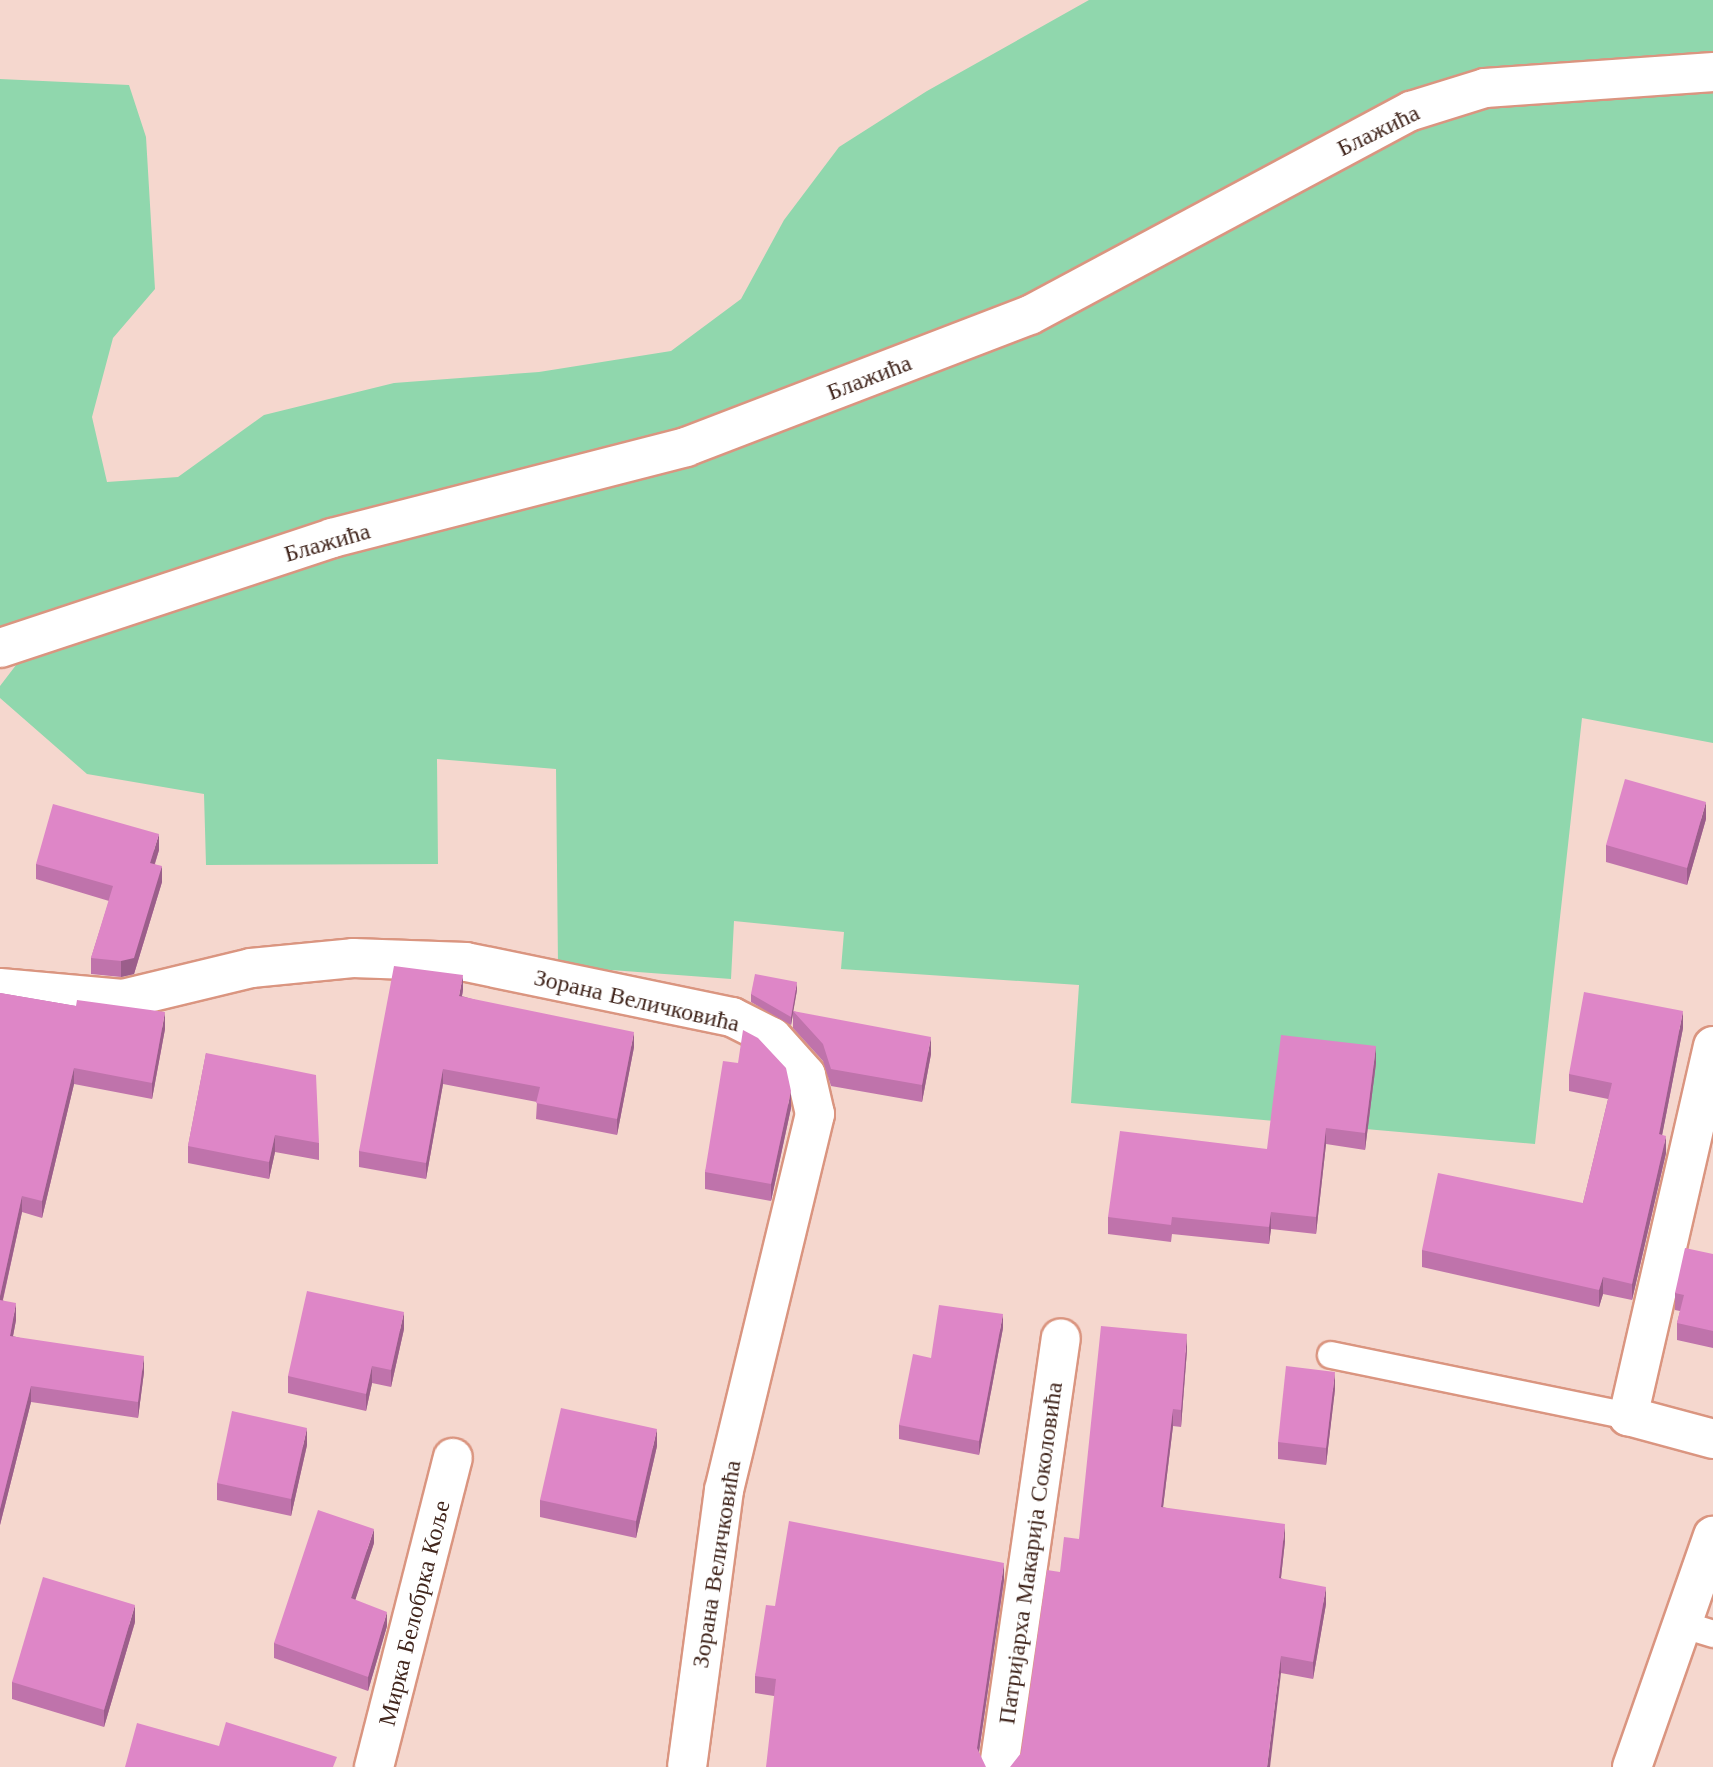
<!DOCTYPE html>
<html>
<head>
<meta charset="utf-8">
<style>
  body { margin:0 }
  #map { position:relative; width:1713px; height:1767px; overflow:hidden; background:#f5d7ce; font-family:"Libre Baskerville",serif }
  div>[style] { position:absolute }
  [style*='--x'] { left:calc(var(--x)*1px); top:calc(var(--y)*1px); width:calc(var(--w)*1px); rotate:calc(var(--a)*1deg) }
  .green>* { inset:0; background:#90d7ad }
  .roads { filter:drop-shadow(2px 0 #da9580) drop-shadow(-2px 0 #da9580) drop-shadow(0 2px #da9580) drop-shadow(0 -2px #da9580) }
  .service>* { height:26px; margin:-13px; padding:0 13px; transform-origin:13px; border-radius:13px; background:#fff }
  .minor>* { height:38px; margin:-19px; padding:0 19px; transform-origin:19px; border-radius:19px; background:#fff }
  .wall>* { inset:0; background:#bf73ab }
  .shaded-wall>* { inset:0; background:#9b5e8b }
  .building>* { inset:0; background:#de86c7 }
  span { translate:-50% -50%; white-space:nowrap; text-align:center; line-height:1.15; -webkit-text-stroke:5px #fff; paint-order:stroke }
  .street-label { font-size:24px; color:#42271e }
</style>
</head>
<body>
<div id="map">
  <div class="green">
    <i style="clip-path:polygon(1089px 0,1713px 0,1713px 743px,1582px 718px,1535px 1144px,1071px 1103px,1079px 985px,841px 969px,844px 932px,734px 921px,731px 979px,558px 966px,556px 769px,437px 759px,438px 864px,206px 865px,204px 794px,87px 774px,0 698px,0 686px,39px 635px,0 648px,0 79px,129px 85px,146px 137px,155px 289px,113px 338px,92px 417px,107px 482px,178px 477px,264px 415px,394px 383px,539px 372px,671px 351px,741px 299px,784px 220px,839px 147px,927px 91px)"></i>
  </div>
  <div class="roads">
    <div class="service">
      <i style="--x:1331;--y:1355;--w:303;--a:11.6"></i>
      <i style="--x:1681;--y:1624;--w:34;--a:17"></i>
    </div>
    <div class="minor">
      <i style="--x:0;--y:648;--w:350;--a:-18.3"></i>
      <i style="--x:332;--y:538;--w:366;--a:-14.4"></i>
      <i style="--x:686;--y:447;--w:368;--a:-21"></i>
      <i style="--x:1030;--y:315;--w:432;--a:-28.2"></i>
      <i style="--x:1411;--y:111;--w:77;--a:-17.3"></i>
      <i style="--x:1485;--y:88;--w:229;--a:-4"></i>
      <i style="--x:0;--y:988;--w:123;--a:5.1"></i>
      <i style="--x:123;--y:999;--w:132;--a:-13.6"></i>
      <i style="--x:251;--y:968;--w:102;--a:-5.6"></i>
      <i style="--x:353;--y:958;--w:113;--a:2"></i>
      <i style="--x:466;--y:962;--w:272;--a:11.7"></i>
      <i style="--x:732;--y:1017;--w:45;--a:26.6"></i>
      <i style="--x:772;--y:1037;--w:51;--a:48.2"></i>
      <i style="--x:806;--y:1075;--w:40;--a:77"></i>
      <i style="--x:815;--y:1114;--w:387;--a:103.6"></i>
      <i style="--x:724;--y:1490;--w:279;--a:97.6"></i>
      <i style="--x:1713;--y:1046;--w:380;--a:102.9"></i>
      <i style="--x:1628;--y:1416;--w:88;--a:15.1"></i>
      <i style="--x:374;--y:1767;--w:319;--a:-75.7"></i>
      <i style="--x:999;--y:1767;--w:433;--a:-81.8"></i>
      <i style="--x:1632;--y:1767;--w:245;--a:-70.7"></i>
    </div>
  </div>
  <div class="wall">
    <i style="clip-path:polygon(1706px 819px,1687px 885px,1606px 862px,1606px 845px)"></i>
    <i style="clip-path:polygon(159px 850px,155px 864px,162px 882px,134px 974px,121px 977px,91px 974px,91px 958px,109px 901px,36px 879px,36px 864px)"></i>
    <i style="clip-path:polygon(463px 990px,462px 996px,634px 1047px,617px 1135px,536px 1119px,537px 1102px,443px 1084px,426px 1179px,359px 1167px,359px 1151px)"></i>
    <i style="clip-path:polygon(797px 990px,793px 1011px,931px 1054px,922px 1102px,831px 1086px,823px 1061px,793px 1028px,793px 1014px,791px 1025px,751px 1002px,751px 994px)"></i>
    <i style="clip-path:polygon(0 993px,76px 1006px,165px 1029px,152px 1099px,74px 1084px,42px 1218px,22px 1212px,3px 1300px,16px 1320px,13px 1336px,144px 1372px,138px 1418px,31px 1402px,0 1525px)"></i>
    <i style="clip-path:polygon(1683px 1028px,1662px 1135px,1666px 1153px,1632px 1300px,1603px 1294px,1599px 1307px,1422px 1267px,1422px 1250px,1583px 1203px,1608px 1099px,1569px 1091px,1569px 1074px)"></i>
    <i style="clip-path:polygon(206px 1053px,319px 1143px,319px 1160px,275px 1152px,269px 1179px,188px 1163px,188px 1146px)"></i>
    <i style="clip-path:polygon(738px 1063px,791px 1108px,771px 1201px,705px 1189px,705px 1172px)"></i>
    <i style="clip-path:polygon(1376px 1063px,1365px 1150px,1326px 1144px,1316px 1234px,1271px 1229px,1269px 1244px,1172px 1234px,1171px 1242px,1108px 1234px,1108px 1217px,1267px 1149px)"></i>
    <i style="clip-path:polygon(1713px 1254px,1713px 1348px,1677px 1340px,1677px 1323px,1680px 1311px,1675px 1310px,1675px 1293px)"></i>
    <i style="clip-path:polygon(1003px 1328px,979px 1455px,899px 1439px,899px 1425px)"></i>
    <i style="clip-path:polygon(404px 1329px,391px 1387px,372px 1383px,366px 1411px,288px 1393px,288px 1376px)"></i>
    <i style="clip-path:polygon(1187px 1350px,1181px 1427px,1173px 1426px,1163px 1507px,1285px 1541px,1281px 1578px,1326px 1604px,1313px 1679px,1281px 1673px,1021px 1753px,1060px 1572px)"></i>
    <i style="clip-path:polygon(1335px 1389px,1326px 1465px,1278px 1459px,1278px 1442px)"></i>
    <i style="clip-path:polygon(307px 1445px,291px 1516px,217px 1500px,217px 1483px)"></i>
    <i style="clip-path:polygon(657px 1446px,636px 1538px,540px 1517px,540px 1500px)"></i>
    <i style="clip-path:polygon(374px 1543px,355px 1600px,387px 1626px,368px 1691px,274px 1658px,274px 1643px)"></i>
    <i style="clip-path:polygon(1004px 1580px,979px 1752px,774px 1696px,755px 1693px,755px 1676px,775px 1606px)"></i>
    <i style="clip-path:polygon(135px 1622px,104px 1727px,12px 1699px,12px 1682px)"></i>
  </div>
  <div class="shaded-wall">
    <i style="clip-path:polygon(1706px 802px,1706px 819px,1687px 885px,1687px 868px)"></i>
    <i style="clip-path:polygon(159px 834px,159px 850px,150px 878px,150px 863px)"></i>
    <i style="clip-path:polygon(162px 866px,162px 882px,134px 974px,121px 977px,121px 961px)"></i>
    <i style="clip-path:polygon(463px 975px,463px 990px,459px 1011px,459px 996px)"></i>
    <i style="clip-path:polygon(797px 982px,797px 990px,791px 1025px,791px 1017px)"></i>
    <i style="clip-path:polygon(1683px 1011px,1683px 1028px,1659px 1151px,1659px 1134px)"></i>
    <i style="clip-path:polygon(165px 1012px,165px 1029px,152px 1099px,152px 1083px)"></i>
    <i style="clip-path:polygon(634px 1032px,634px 1047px,617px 1135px,617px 1119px)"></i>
    <i style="clip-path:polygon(931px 1037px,931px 1054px,922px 1102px,922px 1085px)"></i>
    <i style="clip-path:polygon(1376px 1046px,1376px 1063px,1365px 1150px,1365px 1133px)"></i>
    <i style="clip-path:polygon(74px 1068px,74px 1084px,42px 1218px,42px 1201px)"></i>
    <i style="clip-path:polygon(443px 1069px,443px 1084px,426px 1179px,426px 1163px)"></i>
    <i style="clip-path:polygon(791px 1091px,791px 1108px,771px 1201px,771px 1184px)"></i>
    <i style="clip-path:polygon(1326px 1128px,1326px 1144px,1316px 1234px,1316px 1217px)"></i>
    <i style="clip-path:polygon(275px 1135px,275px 1152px,269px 1179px,269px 1162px)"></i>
    <i style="clip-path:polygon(1666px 1136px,1666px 1153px,1632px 1300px,1632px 1284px)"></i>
    <i style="clip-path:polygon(22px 1196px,22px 1212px,0 1312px,0 1296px)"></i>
    <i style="clip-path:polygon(1271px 1212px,1271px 1229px,1269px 1244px,1269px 1227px)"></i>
    <i style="clip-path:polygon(1603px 1277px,1603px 1294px,1599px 1307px,1599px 1290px)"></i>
    <i style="clip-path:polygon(16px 1303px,16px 1320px,10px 1352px,10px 1336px)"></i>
    <i style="clip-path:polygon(404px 1312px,404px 1329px,391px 1387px,391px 1370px)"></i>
    <i style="clip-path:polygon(1003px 1314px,1003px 1328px,979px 1455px,979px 1441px)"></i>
    <i style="clip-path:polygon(1187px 1334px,1187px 1350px,1181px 1427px,1181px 1410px)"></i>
    <i style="clip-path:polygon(144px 1356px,144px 1372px,138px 1418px,138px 1402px)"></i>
    <i style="clip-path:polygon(372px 1366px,372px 1383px,366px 1411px,366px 1394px)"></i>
    <i style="clip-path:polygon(1335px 1372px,1335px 1389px,1326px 1465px,1326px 1448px)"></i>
    <i style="clip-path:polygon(31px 1386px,31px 1402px,0 1525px,0 1509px)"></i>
    <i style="clip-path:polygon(1173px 1409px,1173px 1426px,1161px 1524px,1161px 1507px)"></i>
    <i style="clip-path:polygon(307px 1428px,307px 1445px,291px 1516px,291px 1499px)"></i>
    <i style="clip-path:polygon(657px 1429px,657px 1446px,636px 1538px,636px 1521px)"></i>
    <i style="clip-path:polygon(1285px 1524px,1285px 1541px,1279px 1595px,1279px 1578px)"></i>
    <i style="clip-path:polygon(374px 1529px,374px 1543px,351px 1613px,351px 1598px)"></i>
    <i style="clip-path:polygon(1004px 1563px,1004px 1580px,977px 1765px,977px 1748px)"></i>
    <i style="clip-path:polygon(1326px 1587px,1326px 1604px,1313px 1679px,1313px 1662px)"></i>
    <i style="clip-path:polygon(135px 1605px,135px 1622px,104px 1727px,104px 1710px)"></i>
    <i style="clip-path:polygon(387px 1612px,387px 1626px,368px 1691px,368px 1677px)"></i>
    <i style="clip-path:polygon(1281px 1656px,1281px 1673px,1270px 1767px,1267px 1767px)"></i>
  </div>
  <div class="building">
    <i style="clip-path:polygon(1625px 779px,1706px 802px,1687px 868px,1606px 845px)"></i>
    <i style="clip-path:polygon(53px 804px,159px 834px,150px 863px,162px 866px,134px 958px,121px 961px,91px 958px,113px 886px,36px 864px)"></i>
    <i style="clip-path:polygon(394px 966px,463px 975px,459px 996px,634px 1032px,617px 1119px,536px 1103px,540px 1087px,443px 1069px,426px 1163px,359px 1151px)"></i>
    <i style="clip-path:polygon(755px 974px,797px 982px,791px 1017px,751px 994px)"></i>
    <i style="clip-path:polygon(1584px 992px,1683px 1011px,1659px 1134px,1666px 1136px,1632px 1284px,1603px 1277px,1599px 1290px,1422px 1250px,1438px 1173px,1583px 1203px,1612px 1083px,1569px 1074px)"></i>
    <i style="clip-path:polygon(0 993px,76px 1006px,77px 1000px,165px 1012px,152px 1083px,74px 1068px,42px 1201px,22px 1196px,0 1296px)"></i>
    <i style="clip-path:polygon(793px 1011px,931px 1037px,922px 1085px,831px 1069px,823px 1044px)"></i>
    <i style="clip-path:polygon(743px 1030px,758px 1038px,786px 1068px,791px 1091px,771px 1184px,705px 1172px,723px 1061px,738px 1063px)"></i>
    <i style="clip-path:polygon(1281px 1035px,1376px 1046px,1365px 1133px,1326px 1128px,1316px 1217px,1271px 1212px,1269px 1227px,1172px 1217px,1171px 1225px,1108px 1217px,1120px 1131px,1267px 1149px)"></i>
    <i style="clip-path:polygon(206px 1053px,316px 1075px,319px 1143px,275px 1135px,269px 1162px,188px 1146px)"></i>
    <i style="clip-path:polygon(1685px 1248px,1713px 1254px,1713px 1331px,1677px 1323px,1684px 1295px,1675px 1293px)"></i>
    <i style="clip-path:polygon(307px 1291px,404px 1312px,391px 1370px,372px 1366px,366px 1394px,288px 1376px)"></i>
    <i style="clip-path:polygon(0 1300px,16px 1303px,10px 1336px,144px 1356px,138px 1402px,31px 1386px,0 1509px)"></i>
    <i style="clip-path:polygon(939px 1305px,1003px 1314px,979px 1441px,899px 1425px,913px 1354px,931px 1358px)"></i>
    <i style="clip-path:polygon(1101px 1326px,1187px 1334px,1181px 1410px,1173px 1409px,1161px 1507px,1285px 1524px,1279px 1578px,1326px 1587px,1313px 1662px,1281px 1656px,1267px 1767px,1010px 1767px,1021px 1753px,1047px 1570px,1060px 1572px,1064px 1537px,1079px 1539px)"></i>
    <i style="clip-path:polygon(1286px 1366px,1335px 1372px,1326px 1448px,1278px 1442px)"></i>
    <i style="clip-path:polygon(561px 1408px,657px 1429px,636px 1521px,540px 1500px)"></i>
    <i style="clip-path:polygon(232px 1411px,307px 1428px,291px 1499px,217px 1483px)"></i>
    <i style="clip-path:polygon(318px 1510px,374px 1529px,351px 1598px,387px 1612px,368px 1677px,274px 1643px)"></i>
    <i style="clip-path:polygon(789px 1521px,1004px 1563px,977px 1748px,986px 1767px,766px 1767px,776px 1679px,755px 1676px,766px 1605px,775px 1606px)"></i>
    <i style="clip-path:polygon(43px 1577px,135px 1605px,104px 1710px,12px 1682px)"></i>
    <i style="clip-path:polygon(226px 1722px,337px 1757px,333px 1767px,125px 1767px,137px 1723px,219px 1746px)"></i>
  </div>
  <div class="street-label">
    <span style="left:1378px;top:130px;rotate:-26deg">Блажића</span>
    <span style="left:869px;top:377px;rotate:-21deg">Блажића</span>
    <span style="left:327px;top:542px;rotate:-16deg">Блажића</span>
    <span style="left:637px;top:1000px;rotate:13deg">Зорана Величковића</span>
    <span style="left:1030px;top:1553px;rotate:-82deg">Патријарха Макарија Соколовића</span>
    <span style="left:716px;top:1564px;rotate:-81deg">Зорана Величковића</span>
    <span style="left:414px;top:1613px;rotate:-76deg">Мирка Белобрка Коље</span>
  </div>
</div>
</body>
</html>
